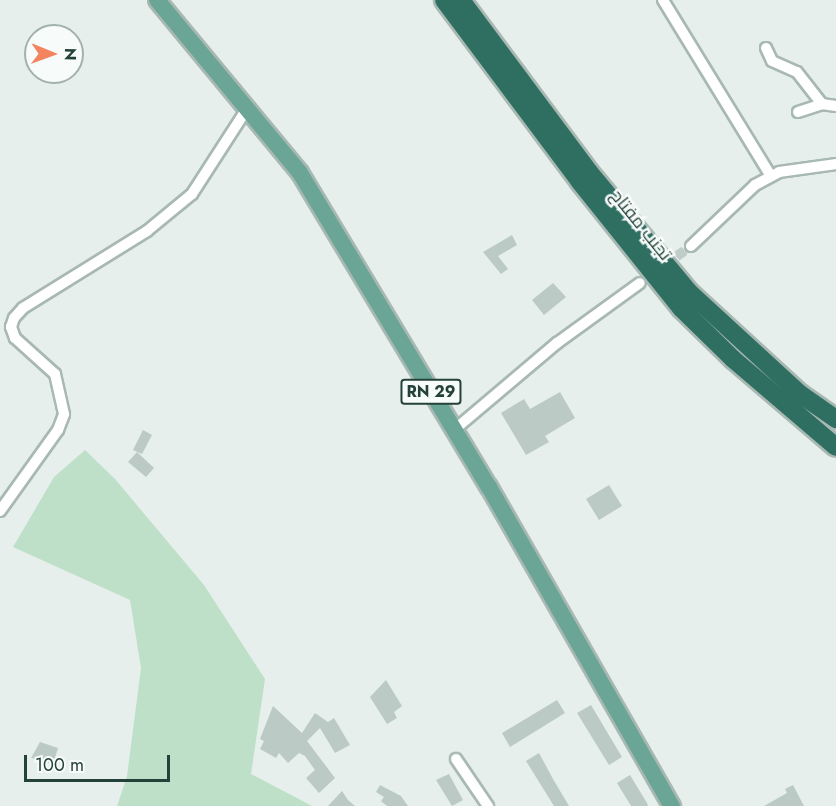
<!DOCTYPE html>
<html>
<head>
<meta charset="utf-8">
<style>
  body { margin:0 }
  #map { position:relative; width:836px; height:806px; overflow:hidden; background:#e6efeb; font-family:Jost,Cairo,sans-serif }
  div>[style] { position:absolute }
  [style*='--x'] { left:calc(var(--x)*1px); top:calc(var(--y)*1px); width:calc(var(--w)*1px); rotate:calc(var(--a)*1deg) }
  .green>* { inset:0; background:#bfe0c8 }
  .building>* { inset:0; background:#bbcac4 }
  .street-tunnel>* { height:10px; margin-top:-5px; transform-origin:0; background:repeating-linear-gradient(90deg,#bfccc8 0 10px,transparent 0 15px) }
  .roads { filter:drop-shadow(2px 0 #a8b8b2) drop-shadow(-2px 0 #a8b8b2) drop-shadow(0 2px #a8b8b2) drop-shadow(0 -2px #a8b8b2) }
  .street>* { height:10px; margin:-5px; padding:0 5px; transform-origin:5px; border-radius:5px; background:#fff }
  .primary>* { height:16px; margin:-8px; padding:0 8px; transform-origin:8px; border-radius:8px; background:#6aa596 }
  .highway>* { height:18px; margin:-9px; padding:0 9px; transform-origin:9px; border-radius:9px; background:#2f6f62 }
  span { translate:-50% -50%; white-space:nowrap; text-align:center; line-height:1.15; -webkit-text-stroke:5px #f7fbf9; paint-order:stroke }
  .shield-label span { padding:2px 4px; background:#f7fbf9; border:2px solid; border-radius:4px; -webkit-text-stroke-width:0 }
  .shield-label { font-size:16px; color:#24423a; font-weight:700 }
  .street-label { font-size:18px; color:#24423a }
  .north { position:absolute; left:24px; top:24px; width:60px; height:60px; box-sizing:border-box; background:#f7fbf9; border:2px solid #a3b1ad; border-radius:50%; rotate:91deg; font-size:16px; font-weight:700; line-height:24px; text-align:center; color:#24423a }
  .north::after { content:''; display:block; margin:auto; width:21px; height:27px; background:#f4845f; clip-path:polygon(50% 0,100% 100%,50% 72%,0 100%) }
  .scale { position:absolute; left:24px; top:755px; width:146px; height:27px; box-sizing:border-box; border:3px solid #24423a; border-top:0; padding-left:8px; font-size:18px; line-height:21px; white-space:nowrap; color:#24423a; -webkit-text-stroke:4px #f7fbf9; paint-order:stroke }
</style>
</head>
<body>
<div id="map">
  <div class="green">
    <i style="clip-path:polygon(85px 450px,115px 479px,204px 585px,265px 679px,251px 774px,312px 806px,117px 806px,127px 776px,141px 668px,130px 600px,13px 547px,54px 477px)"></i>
  </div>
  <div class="building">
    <i style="clip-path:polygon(512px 235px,517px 245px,498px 256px,508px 269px,501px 274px,483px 252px)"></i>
    <i style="clip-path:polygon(553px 283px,566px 297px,544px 315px,532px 300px)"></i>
    <i style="clip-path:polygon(560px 392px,575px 418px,545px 436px,549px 442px,526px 455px,501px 413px,524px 399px,530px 409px)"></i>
    <i style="clip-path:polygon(143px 430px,152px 435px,142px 454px,133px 450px)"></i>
    <i style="clip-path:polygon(137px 452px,154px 468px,146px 477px,128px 462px)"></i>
    <i style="clip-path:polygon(609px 485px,622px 506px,599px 520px,586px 499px)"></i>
    <i style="clip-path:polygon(386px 680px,402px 706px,394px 712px,397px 718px,387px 724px,370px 697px)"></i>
    <i style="clip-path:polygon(557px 700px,565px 713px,510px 747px,502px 733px)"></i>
    <i style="clip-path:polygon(591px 705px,622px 757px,609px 765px,577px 713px)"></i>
    <i style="clip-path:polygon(273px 706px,302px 733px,315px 713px,328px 722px,334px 718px,350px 745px,335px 753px,320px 728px,307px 741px,335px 778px,319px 793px,306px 778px,315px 770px,305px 756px,299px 753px,288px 763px,279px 753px,276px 758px,260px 749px,264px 741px,260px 739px)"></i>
    <i style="clip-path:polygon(40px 742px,58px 748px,53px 764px,31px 758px)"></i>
    <i style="clip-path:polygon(539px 753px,553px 779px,569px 806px,554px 806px,526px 761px)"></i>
    <i style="clip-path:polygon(449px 774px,463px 800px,452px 806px,436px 780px)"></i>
    <i style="clip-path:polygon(630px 775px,647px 803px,648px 806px,631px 806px,617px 783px)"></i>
    <i style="clip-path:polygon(380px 785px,401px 796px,408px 806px,387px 806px,381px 801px,384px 797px,376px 792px)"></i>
    <i style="clip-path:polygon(793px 785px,804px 806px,764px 806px,787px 793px,785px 789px)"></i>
    <i style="clip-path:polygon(342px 791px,348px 800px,355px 806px,328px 806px)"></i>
  </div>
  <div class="street-tunnel">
    <i style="--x:640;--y:283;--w:63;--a:-36"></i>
  </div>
  <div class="roads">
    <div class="street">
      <i style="--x:663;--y:0;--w:206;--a:58.5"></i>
      <i style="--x:766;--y:48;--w:14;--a:65"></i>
      <i style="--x:772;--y:61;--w:27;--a:24"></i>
      <i style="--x:797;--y:72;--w:41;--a:52"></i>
      <i style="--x:822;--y:104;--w:14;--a:8"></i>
      <i style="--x:798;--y:112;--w:25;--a:-18"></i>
      <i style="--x:691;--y:246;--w:88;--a:-43.6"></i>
      <i style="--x:755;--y:185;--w:27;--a:-28"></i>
      <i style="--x:779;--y:172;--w:58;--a:-8"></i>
      <i style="--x:454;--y:430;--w:135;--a:-40.2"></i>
      <i style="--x:557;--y:343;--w:102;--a:-35.9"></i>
      <i style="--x:0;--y:511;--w:100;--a:-54.4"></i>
      <i style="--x:58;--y:430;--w:17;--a:-69"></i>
      <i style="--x:64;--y:414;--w:41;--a:-102.7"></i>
      <i style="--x:55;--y:374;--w:54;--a:-138"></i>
      <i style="--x:15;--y:338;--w:12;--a:-110"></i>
      <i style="--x:11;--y:327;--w:9;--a:-72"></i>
      <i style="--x:14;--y:318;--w:13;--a:-48"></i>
      <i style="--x:23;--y:308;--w:146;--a:-31.8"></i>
      <i style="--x:147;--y:231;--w:58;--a:-39.4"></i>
      <i style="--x:192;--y:194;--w:103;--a:-57.2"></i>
      <i style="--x:456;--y:759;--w:57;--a:55.8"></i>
    </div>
    <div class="primary">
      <i style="--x:157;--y:0;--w:224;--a:50.4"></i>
      <i style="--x:300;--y:173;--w:366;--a:59"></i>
      <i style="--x:489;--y:487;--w:368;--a:60.2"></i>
    </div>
    <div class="highway">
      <i style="--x:444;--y:0;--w:227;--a:53.2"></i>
      <i style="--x:580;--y:182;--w:161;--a:51.3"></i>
      <i style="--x:681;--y:308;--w:73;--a:44.4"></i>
      <i style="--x:733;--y:359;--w:135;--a:40.5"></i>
      <i style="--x:461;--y:0;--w:214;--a:53.3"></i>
      <i style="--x:589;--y:172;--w:156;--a:50.2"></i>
      <i style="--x:689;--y:292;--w:151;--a:42.6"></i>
      <i style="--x:800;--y:394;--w:44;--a:34.8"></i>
    </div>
  </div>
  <div class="shield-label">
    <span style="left:431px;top:392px">RN 29</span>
  </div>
  <div class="street-label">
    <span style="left:641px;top:225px;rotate:51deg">تجنب مفتاح</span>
  </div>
  <div class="north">N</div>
  <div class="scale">100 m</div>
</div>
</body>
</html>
